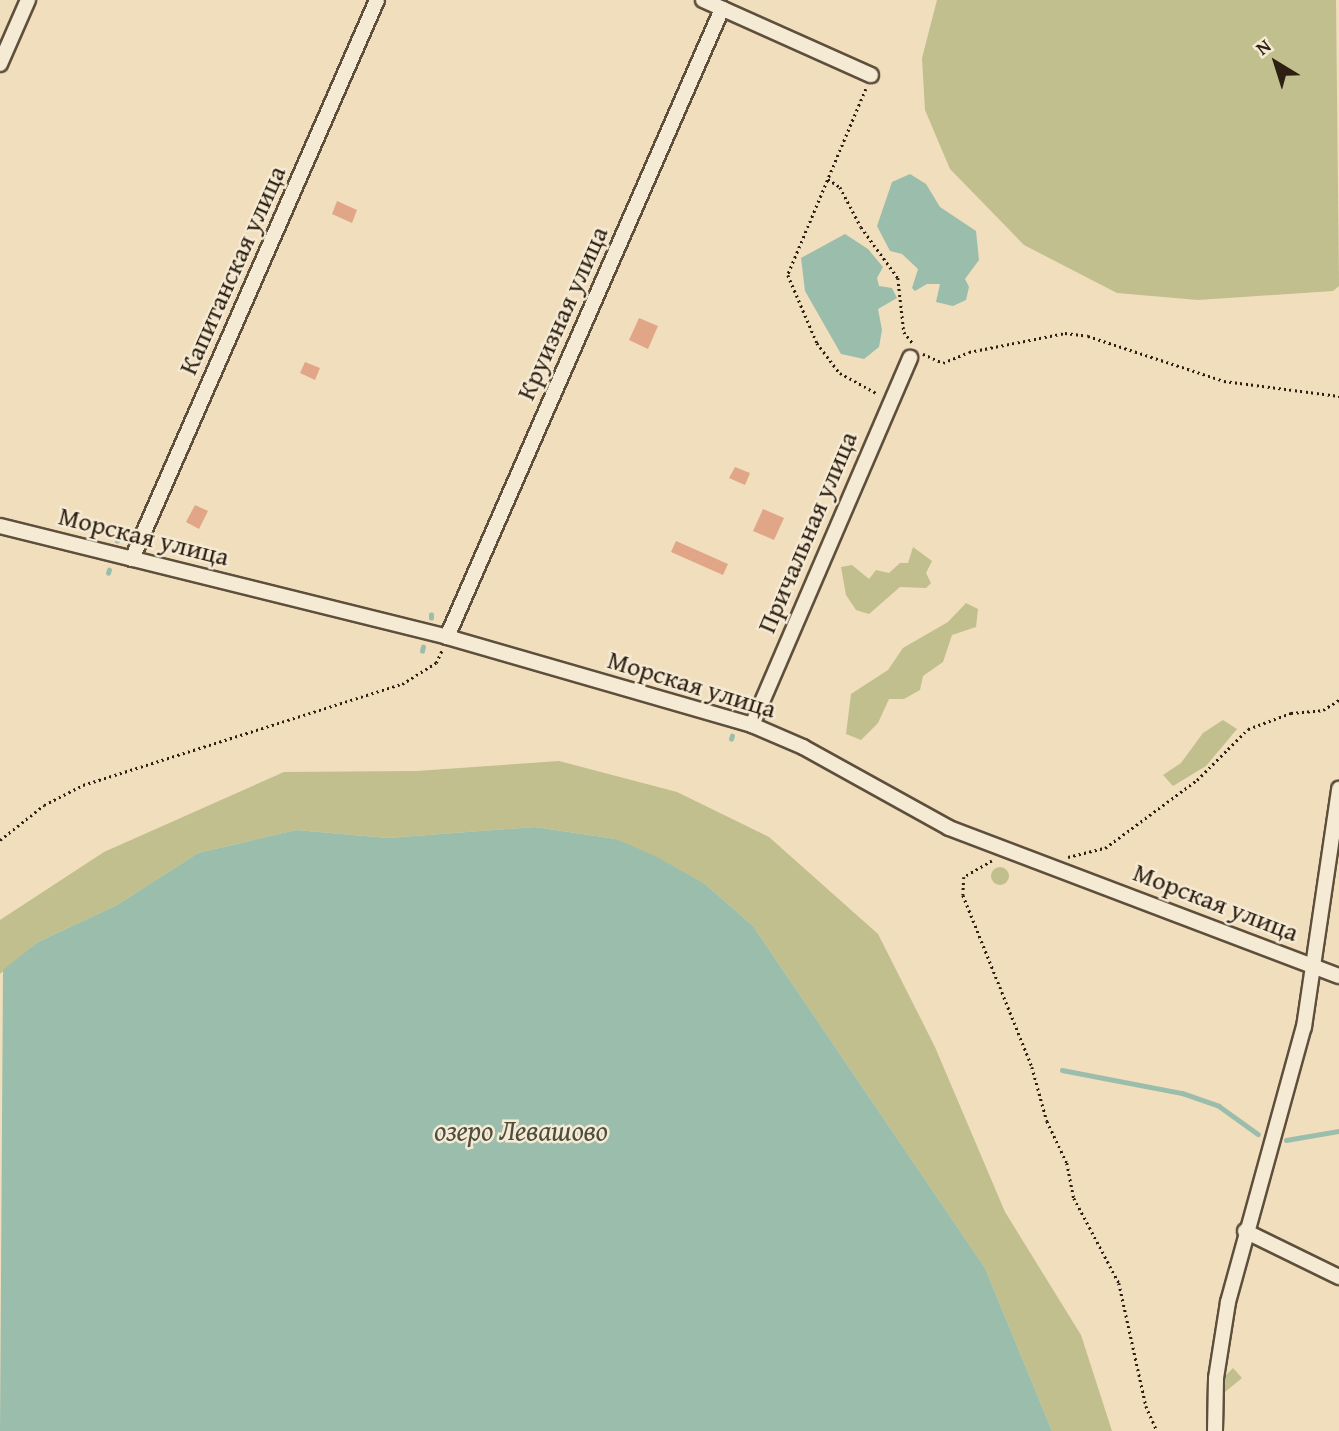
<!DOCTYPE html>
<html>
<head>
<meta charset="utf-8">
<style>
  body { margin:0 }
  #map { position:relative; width:1339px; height:1431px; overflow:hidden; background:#f0debd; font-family:"Gentium Book Plus",serif }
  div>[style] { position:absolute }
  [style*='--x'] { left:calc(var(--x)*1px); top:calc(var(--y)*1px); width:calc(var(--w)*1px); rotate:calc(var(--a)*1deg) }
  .green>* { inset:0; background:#c0bf8d }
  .round { border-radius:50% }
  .water>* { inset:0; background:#9bbdab }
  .stream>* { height:4.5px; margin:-2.25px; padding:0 2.25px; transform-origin:2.25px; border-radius:2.25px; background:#9bbdab }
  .building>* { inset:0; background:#e1a688 }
  .path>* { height:2.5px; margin-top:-1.25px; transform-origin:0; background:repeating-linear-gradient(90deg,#2d1f11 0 2px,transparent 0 5.5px) }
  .roads { filter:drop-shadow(2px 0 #5e4f3c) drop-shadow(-2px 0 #5e4f3c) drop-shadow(0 2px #5e4f3c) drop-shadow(0 -2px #5e4f3c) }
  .minor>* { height:14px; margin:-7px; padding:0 7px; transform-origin:7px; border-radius:7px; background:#f5ead4 }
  span { translate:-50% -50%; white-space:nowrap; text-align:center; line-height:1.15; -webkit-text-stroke:5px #f5ead4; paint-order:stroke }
  .street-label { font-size:26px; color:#2d1f11 }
  .water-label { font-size:28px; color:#4e4e3f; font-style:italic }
  .north { position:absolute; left:1241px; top:28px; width:70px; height:70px; -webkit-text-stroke:5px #f5ead4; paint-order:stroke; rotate:322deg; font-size:19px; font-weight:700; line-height:28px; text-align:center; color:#2d1f11 }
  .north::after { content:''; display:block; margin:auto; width:24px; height:32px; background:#2d1f11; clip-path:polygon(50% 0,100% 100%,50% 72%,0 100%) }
</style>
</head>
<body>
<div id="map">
  <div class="green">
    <i style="clip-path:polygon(937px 0,1336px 0,1339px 286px,1333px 291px,1198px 300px,1117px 293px,1024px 245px,950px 169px,925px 110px,922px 58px)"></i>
    <i style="clip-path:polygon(913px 547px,932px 561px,926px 573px,931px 583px,926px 588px,900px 587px,869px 614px,856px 610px,846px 595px,841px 567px,852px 565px,869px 579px,876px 570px,889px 573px,900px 563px,908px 563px)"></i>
    <i style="clip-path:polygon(966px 603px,978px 609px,976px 627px,952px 635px,943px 662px,923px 676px,920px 690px,904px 699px,889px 699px,878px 723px,861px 740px,846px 734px,851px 694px,888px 670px,903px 648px,948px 622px)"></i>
    <i style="clip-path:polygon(1223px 720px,1237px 729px,1206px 766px,1173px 786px,1163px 775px,1181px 763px,1203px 733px)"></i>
    <i style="clip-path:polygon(559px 761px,677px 792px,769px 837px,878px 934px,935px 1047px,1005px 1212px,1081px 1335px,1112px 1431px,1052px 1431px,985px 1268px,753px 926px,705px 884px,616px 839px,535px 827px,388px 838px,296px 830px,198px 853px,117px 905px,38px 942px,0 974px,0 920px,104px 852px,284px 772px,417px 771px)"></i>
    <i class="round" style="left:991px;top:867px;width:18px;height:18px"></i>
    <i style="clip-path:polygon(1233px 1368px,1242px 1378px,1225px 1392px,1224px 1377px)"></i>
  </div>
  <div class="water">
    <i style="clip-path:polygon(910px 174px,926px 184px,940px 207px,976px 231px,979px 260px,965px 279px,969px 287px,966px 300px,953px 306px,936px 302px,940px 284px,927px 284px,915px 291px,912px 288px,918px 269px,902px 254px,890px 251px,877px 226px,892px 182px)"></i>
    <i style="clip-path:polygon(845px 234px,868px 249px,883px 267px,877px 278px,879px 286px,892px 288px,897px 298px,878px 309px,882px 330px,879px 347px,864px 359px,841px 354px,805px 291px,801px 258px)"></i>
    <i style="clip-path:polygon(535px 827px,616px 839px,655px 856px,705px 884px,753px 926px,985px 1268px,1052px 1431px,0 1431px,3px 970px,38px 942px,117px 905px,198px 853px,296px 830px,388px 838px)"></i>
  </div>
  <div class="stream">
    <i style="--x:117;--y:541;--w:4;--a:-90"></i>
    <i style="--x:108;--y:573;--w:3;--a:-72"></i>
    <i style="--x:431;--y:618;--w:3;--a:-90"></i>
    <i style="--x:422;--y:651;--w:4;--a:-76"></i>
    <i style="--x:739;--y:706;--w:3;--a:-72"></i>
    <i style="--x:731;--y:739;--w:3;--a:-72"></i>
    <i style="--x:1062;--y:1070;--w:122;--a:10.9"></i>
    <i style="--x:1182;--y:1093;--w:39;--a:19"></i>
    <i style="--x:1219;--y:1106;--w:48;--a:35.7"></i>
    <i style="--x:1286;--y:1140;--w:54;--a:-9.6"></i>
  </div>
  <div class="building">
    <i style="clip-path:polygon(337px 201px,357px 210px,352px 223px,332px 214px)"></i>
    <i style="clip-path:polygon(639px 318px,658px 326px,648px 349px,629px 340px)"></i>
    <i style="clip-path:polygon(305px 362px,320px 368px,315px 380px,300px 373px)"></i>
    <i style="clip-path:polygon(735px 467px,750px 473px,745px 485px,729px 478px)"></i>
    <i style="clip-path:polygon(195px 505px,208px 511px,199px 529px,186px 522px)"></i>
    <i style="clip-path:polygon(763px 509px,784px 518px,774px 540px,753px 531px)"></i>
    <i style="clip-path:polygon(676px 541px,728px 564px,723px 575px,671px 552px)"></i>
  </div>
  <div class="path">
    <i style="--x:866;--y:89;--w:202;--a:112.8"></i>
    <i style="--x:788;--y:275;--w:74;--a:66.9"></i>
    <i style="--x:817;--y:343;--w:38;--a:53"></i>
    <i style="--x:840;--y:373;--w:43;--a:28.9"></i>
    <i style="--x:828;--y:179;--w:14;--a:34"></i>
    <i style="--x:840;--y:187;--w:45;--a:62.3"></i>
    <i style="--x:861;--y:227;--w:63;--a:54"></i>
    <i style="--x:898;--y:278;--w:54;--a:83.7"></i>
    <i style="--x:904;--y:332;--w:16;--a:52"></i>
    <i style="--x:923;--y:354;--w:22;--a:24"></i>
    <i style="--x:943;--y:363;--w:28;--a:-23"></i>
    <i style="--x:969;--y:352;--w:98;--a:-11.2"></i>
    <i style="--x:1065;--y:333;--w:23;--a:7"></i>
    <i style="--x:1088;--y:336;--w:143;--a:18.3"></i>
    <i style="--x:1224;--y:381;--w:116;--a:7.4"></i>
    <i style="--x:0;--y:840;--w:56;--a:-38.5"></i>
    <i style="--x:44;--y:805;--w:44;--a:-27.1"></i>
    <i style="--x:83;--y:785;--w:335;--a:-17.6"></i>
    <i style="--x:402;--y:684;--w:40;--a:-32"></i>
    <i style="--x:436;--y:663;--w:14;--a:-65"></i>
    <i style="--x:1068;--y:857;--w:38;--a:-14"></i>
    <i style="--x:1105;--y:848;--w:114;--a:-36.5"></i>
    <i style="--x:1197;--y:780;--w:72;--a:-45"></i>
    <i style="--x:1248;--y:729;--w:46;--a:-20.4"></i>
    <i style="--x:1291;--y:713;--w:32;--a:-5"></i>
    <i style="--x:1323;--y:710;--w:19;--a:-32"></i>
    <i style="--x:992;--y:861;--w:32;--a:150"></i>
    <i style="--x:964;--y:877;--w:18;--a:93"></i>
    <i style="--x:963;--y:895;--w:185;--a:68.1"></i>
    <i style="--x:1032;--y:1067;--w:56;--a:74.5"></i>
    <i style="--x:1047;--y:1121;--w:47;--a:64.5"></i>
    <i style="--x:1067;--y:1163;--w:36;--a:79"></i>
    <i style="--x:1074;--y:1198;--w:96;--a:62.1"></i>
    <i style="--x:1119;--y:1283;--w:126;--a:77.6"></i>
    <i style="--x:1146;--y:1406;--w:27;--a:66"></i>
  </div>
  <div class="roads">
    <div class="minor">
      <i style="--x:703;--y:0;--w:184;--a:24.1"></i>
      <i style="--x:0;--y:64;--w:70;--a:-66.4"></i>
      <i style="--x:0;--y:526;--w:461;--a:13.9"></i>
      <i style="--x:447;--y:637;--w:317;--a:16.1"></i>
      <i style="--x:752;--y:725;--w:56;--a:23.3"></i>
      <i style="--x:803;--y:747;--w:167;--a:29"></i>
      <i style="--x:949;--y:828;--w:417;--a:20.8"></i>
      <i style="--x:132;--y:559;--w:610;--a:-66.33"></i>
      <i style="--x:447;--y:637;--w:686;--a:-66.35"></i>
      <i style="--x:752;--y:725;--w:400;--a:-66.7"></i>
      <i style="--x:1245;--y:1231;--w:105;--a:26.1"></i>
      <i style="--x:1215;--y:1431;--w:53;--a:-88.9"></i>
      <i style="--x:1216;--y:1378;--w:77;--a:-81"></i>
      <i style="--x:1228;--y:1302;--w:285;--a:-74.6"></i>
      <i style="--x:1304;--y:1027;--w:241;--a:-81.6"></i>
    </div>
  </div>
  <div class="street-label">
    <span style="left:232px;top:270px;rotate:-66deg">Капитанская улица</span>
    <span style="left:562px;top:313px;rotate:-66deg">Круизная улица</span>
    <span style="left:807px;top:532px;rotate:-67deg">Причальная улица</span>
    <span style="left:144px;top:536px;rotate:14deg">Морская улица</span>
    <span style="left:692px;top:684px;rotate:17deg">Морская улица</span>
    <span style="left:1216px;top:902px;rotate:21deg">Морская улица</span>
  </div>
  <div class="water-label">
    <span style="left:521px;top:1130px">озеро Левашово</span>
  </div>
  <div class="north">N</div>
</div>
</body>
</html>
